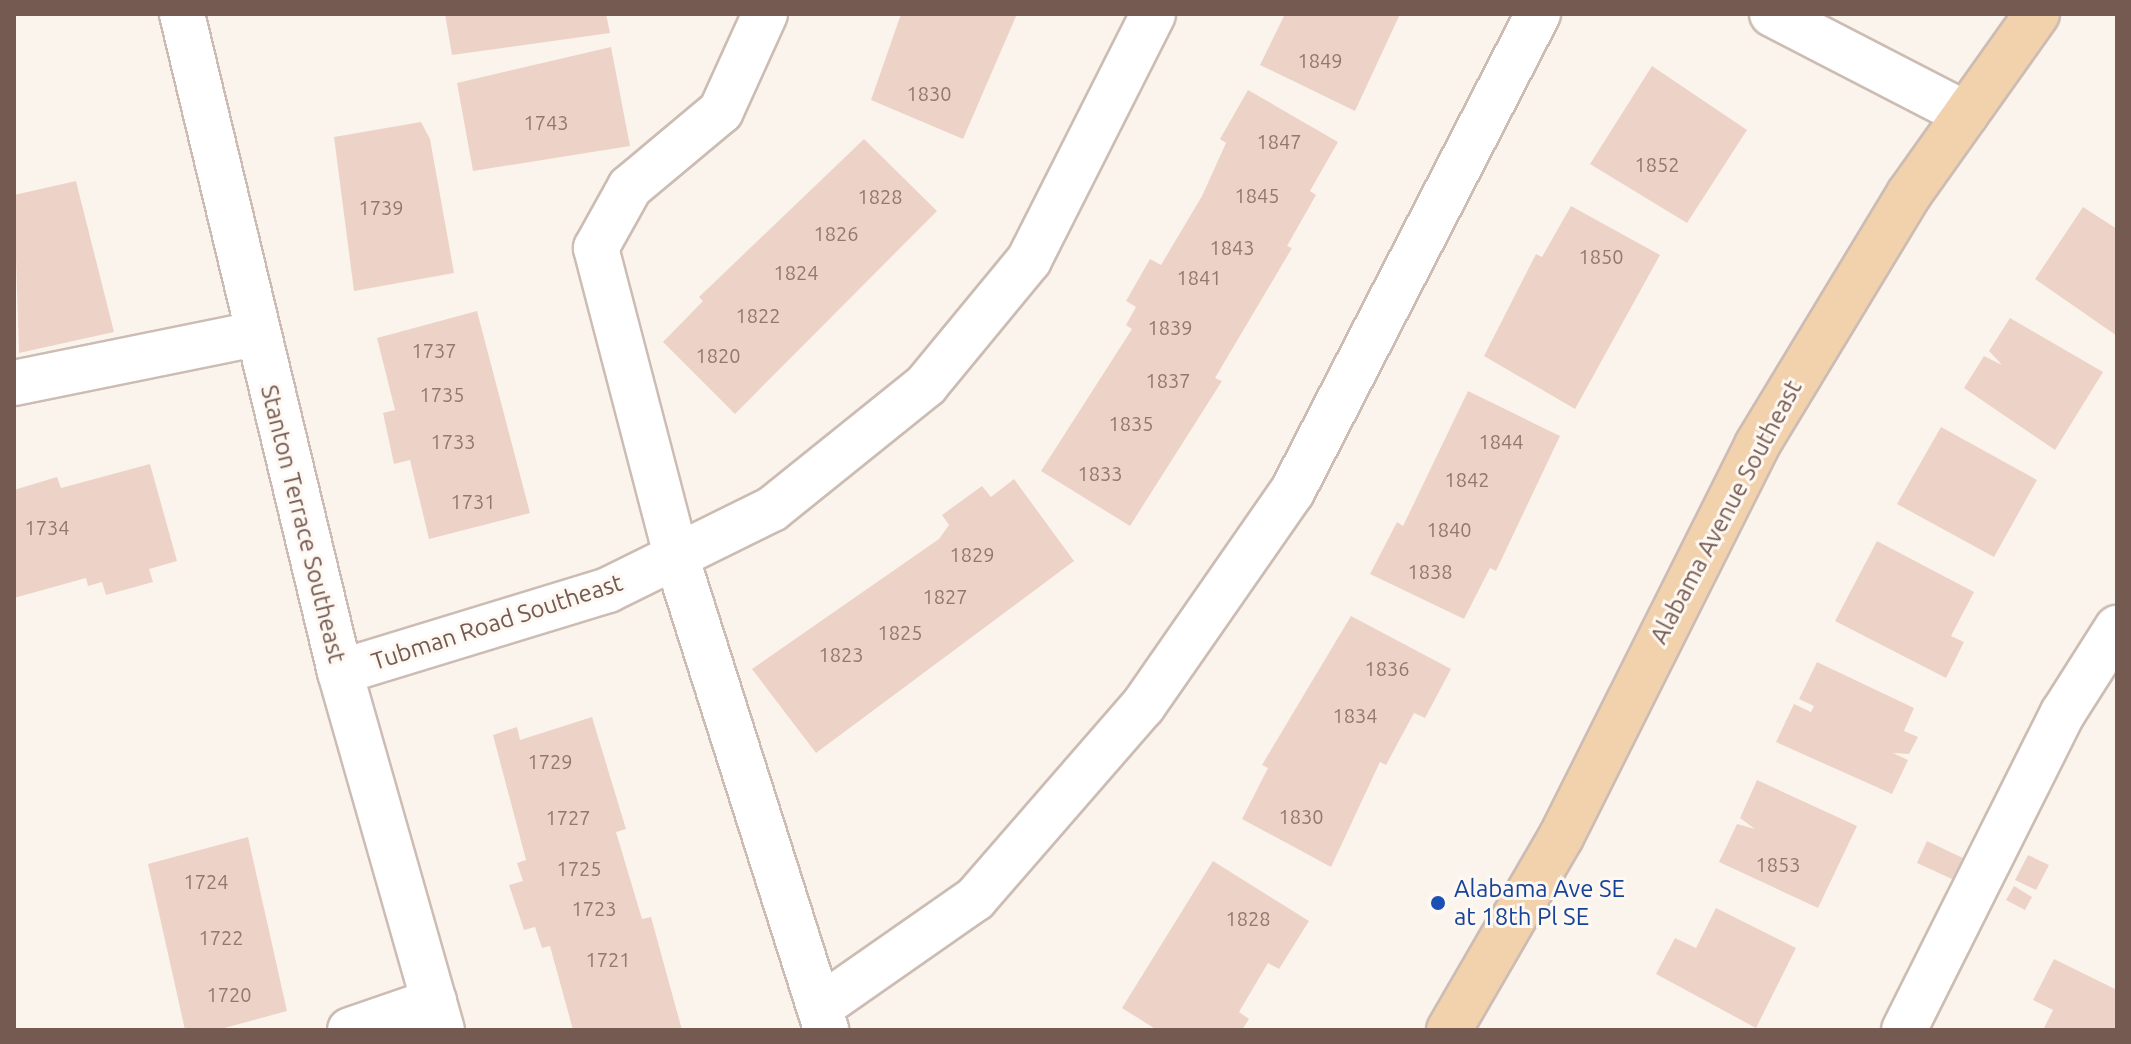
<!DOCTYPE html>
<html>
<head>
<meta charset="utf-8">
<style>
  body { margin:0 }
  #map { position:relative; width:2131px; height:1044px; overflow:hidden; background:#fbf4ec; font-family:Ubuntu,sans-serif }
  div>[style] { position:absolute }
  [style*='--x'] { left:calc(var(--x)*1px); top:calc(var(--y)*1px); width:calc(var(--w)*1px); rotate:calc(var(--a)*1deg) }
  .building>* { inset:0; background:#edd3c7 }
  .roads { filter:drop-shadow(2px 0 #ccbcb3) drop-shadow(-2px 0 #ccbcb3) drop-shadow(0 2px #ccbcb3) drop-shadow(0 -2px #ccbcb3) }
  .minor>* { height:44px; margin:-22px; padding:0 22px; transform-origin:22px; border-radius:22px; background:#fff }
  .major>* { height:44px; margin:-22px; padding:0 22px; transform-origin:22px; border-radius:22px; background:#f2d1ad }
  .dots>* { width:22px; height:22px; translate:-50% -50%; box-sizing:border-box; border:4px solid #fef8f3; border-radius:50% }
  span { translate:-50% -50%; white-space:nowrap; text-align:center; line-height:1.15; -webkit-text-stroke:6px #fef8f3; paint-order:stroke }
  .number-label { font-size:20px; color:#92786e }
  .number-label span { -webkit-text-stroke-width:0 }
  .street-label { font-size:24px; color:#745a51 }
  .transit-label { font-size:24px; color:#164399 }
  .left { translate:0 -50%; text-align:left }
  .frame { position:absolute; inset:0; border:16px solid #745a51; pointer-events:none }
</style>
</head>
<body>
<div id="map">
  <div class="building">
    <i style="clip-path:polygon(445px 14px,606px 14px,610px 33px,452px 55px)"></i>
    <i style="clip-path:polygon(901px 14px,1017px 14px,963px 139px,871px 100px)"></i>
    <i style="clip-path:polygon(1285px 14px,1400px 14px,1355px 111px,1260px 65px)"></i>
    <i style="clip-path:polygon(611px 47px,630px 146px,473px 171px,457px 83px)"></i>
    <i style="clip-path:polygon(1652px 66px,1747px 130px,1687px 223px,1590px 164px)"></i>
    <i style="clip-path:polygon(1248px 90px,1338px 142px,1310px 191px,1316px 195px,1287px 246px,1292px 248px,1215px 378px,1222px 381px,1130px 526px,1041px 471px,1132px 329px,1126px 325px,1136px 307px,1126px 301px,1150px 259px,1161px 265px,1202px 196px,1226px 143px,1220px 139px)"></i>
    <i style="clip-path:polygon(421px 122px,430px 139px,454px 273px,354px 291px,334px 137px)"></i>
    <i style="clip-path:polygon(864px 139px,937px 211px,735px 414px,663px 342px,703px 301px,699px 297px)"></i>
    <i style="clip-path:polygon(76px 181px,114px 332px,19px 353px,14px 195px)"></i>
    <i style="clip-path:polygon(1571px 206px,1660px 255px,1575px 409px,1484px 356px,1536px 254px,1542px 257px)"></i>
    <i style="clip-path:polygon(2083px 207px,2117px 229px,2117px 336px,2035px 279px)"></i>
    <i style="clip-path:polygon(477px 311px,530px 513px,429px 539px,410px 460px,394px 464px,383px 413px,395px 410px,377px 338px)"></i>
    <i style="clip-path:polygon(2010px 318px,2103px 372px,2055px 450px,1964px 388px,1984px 356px,2002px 365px,1989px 351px)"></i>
    <i style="clip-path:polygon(1468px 391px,1560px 436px,1496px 571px,1490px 568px,1464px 619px,1370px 574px,1397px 522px,1403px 526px)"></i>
    <i style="clip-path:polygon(1941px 427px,2037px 480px,1994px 557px,1897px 504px)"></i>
    <i style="clip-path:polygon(150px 464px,177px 561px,149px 569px,153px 582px,106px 595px,102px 582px,88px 586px,86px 578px,14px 598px,14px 490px,57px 477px,61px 488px)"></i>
    <i style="clip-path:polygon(1014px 479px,1074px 561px,816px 753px,752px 669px,939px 539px,949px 525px,942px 515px,982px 486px,991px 497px)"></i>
    <i style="clip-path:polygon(1877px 541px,1974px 592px,1951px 636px,1964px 642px,1946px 678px,1835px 621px)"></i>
    <i style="clip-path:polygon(1351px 616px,1451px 669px,1425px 718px,1414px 713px,1386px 765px,1380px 762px,1331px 867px,1242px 819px,1268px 768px,1262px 765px)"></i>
    <i style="clip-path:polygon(1817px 662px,1914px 708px,1904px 731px,1918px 737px,1909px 754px,1893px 753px,1908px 760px,1892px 794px,1776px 742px,1794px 704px,1811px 712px,1814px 706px,1799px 699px)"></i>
    <i style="clip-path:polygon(592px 717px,626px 829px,616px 832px,642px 919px,651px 917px,682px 1030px,573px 1030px,550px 946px,542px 948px,535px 927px,524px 930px,509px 885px,523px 881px,517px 863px,526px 860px,493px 735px,517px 727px,520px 740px)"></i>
    <i style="clip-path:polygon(1757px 780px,1857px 826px,1818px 908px,1719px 862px,1737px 824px,1755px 829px,1740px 818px)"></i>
    <i style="clip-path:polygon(248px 837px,287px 1011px,217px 1030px,185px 1030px,148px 864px)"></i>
    <i style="clip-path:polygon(1927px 841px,1965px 859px,1954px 880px,1917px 863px)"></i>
    <i style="clip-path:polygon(2028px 855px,2049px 865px,2036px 890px,2015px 880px)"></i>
    <i style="clip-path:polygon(1213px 861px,1309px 921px,1279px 969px,1268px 963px,1239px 1012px,1249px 1019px,1242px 1030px,1157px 1030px,1122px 1008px)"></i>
    <i style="clip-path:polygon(2014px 886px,2032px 897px,2025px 910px,2006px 900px)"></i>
    <i style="clip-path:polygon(1716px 908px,1796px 948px,1756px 1028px,1656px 974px,1675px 938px,1696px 948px)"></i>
    <i style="clip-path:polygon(2054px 959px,2117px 990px,2117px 1030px,2043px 1030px,2053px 1010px,2033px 1000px)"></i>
  </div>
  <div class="roads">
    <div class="minor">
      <i style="--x:182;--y:14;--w:677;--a:76.5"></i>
      <i style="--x:340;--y:672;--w:372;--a:74.1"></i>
      <i style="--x:765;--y:14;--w:107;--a:114.4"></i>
      <i style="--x:721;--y:111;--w:119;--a:140.1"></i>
      <i style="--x:630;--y:187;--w:70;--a:119.1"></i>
      <i style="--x:596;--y:248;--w:318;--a:75.4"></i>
      <i style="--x:676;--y:556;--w:497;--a:72.4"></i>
      <i style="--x:1772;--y:14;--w:218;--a:27.3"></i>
      <i style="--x:14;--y:383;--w:246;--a:-11.5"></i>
      <i style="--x:340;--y:672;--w:280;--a:-17"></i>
      <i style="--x:608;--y:590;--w:183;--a:-26.3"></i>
      <i style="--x:772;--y:509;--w:198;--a:-38.8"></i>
      <i style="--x:926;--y:385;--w:162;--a:-50.5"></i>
      <i style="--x:1029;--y:260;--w:275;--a:-63.2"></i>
      <i style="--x:820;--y:1007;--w:189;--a:-34.9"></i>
      <i style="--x:975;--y:899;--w:256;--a:-49"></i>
      <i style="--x:1143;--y:706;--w:261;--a:-55.2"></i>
      <i style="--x:1292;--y:492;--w:538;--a:-62.77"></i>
      <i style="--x:350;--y:1030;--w:89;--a:-19"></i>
      <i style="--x:1904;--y:1030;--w:355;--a:-63.4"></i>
      <i style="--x:2063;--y:713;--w:101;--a:-57.6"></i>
    </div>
    <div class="major">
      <i style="--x:1449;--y:1030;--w:223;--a:-59.9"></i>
      <i style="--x:1561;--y:837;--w:438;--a:-63.4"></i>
      <i style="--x:1757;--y:445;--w:293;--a:-58.8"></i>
      <i style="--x:1909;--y:194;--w:221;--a:-54.6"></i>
    </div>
  </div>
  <div class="dots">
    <i style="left:1438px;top:903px;background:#1a4fb4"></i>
  </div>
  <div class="number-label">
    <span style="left:1320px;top:60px">1849</span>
    <span style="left:929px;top:93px">1830</span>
    <span style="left:546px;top:122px">1743</span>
    <span style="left:1279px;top:141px">1847</span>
    <span style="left:1657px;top:164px">1852</span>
    <span style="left:1257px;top:195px">1845</span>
    <span style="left:880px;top:196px">1828</span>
    <span style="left:381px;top:207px">1739</span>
    <span style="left:836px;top:233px">1826</span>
    <span style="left:1232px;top:247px">1843</span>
    <span style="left:1601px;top:256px">1850</span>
    <span style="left:796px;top:272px">1824</span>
    <span style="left:1199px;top:277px">1841</span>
    <span style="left:758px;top:315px">1822</span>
    <span style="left:1170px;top:327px">1839</span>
    <span style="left:434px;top:350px">1737</span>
    <span style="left:718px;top:355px">1820</span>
    <span style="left:1168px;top:380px">1837</span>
    <span style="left:442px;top:394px">1735</span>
    <span style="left:1131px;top:423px">1835</span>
    <span style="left:453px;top:441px">1733</span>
    <span style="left:1501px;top:441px">1844</span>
    <span style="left:1100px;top:473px">1833</span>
    <span style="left:1467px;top:479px">1842</span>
    <span style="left:473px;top:501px">1731</span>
    <span style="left:47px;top:527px">1734</span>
    <span style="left:1449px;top:529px">1840</span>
    <span style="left:972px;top:554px">1829</span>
    <span style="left:1430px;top:571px">1838</span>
    <span style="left:945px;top:596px">1827</span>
    <span style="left:900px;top:632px">1825</span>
    <span style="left:841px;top:654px">1823</span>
    <span style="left:1387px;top:668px">1836</span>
    <span style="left:1355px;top:715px">1834</span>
    <span style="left:550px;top:761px">1729</span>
    <span style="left:1301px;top:816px">1830</span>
    <span style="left:568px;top:817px">1727</span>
    <span style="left:1778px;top:864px">1853</span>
    <span style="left:579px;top:868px">1725</span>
    <span style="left:206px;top:881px">1724</span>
    <span style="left:594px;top:908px">1723</span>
    <span style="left:1248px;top:918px">1828</span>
    <span style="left:221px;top:937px">1722</span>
    <span style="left:608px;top:959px">1721</span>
    <span style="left:229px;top:994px">1720</span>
  </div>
  <div class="street-label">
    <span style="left:1726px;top:512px;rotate:-62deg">Alabama Avenue Southeast</span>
    <span style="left:303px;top:524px;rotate:76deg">Stanton Terrace Southeast</span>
    <span style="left:497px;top:622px;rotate:-18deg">Tubman Road Southeast</span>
  </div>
  <div class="transit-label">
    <span class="left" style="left:1454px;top:903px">Alabama Ave SE<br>at 18th Pl SE</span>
  </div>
  <div class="frame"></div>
</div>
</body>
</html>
